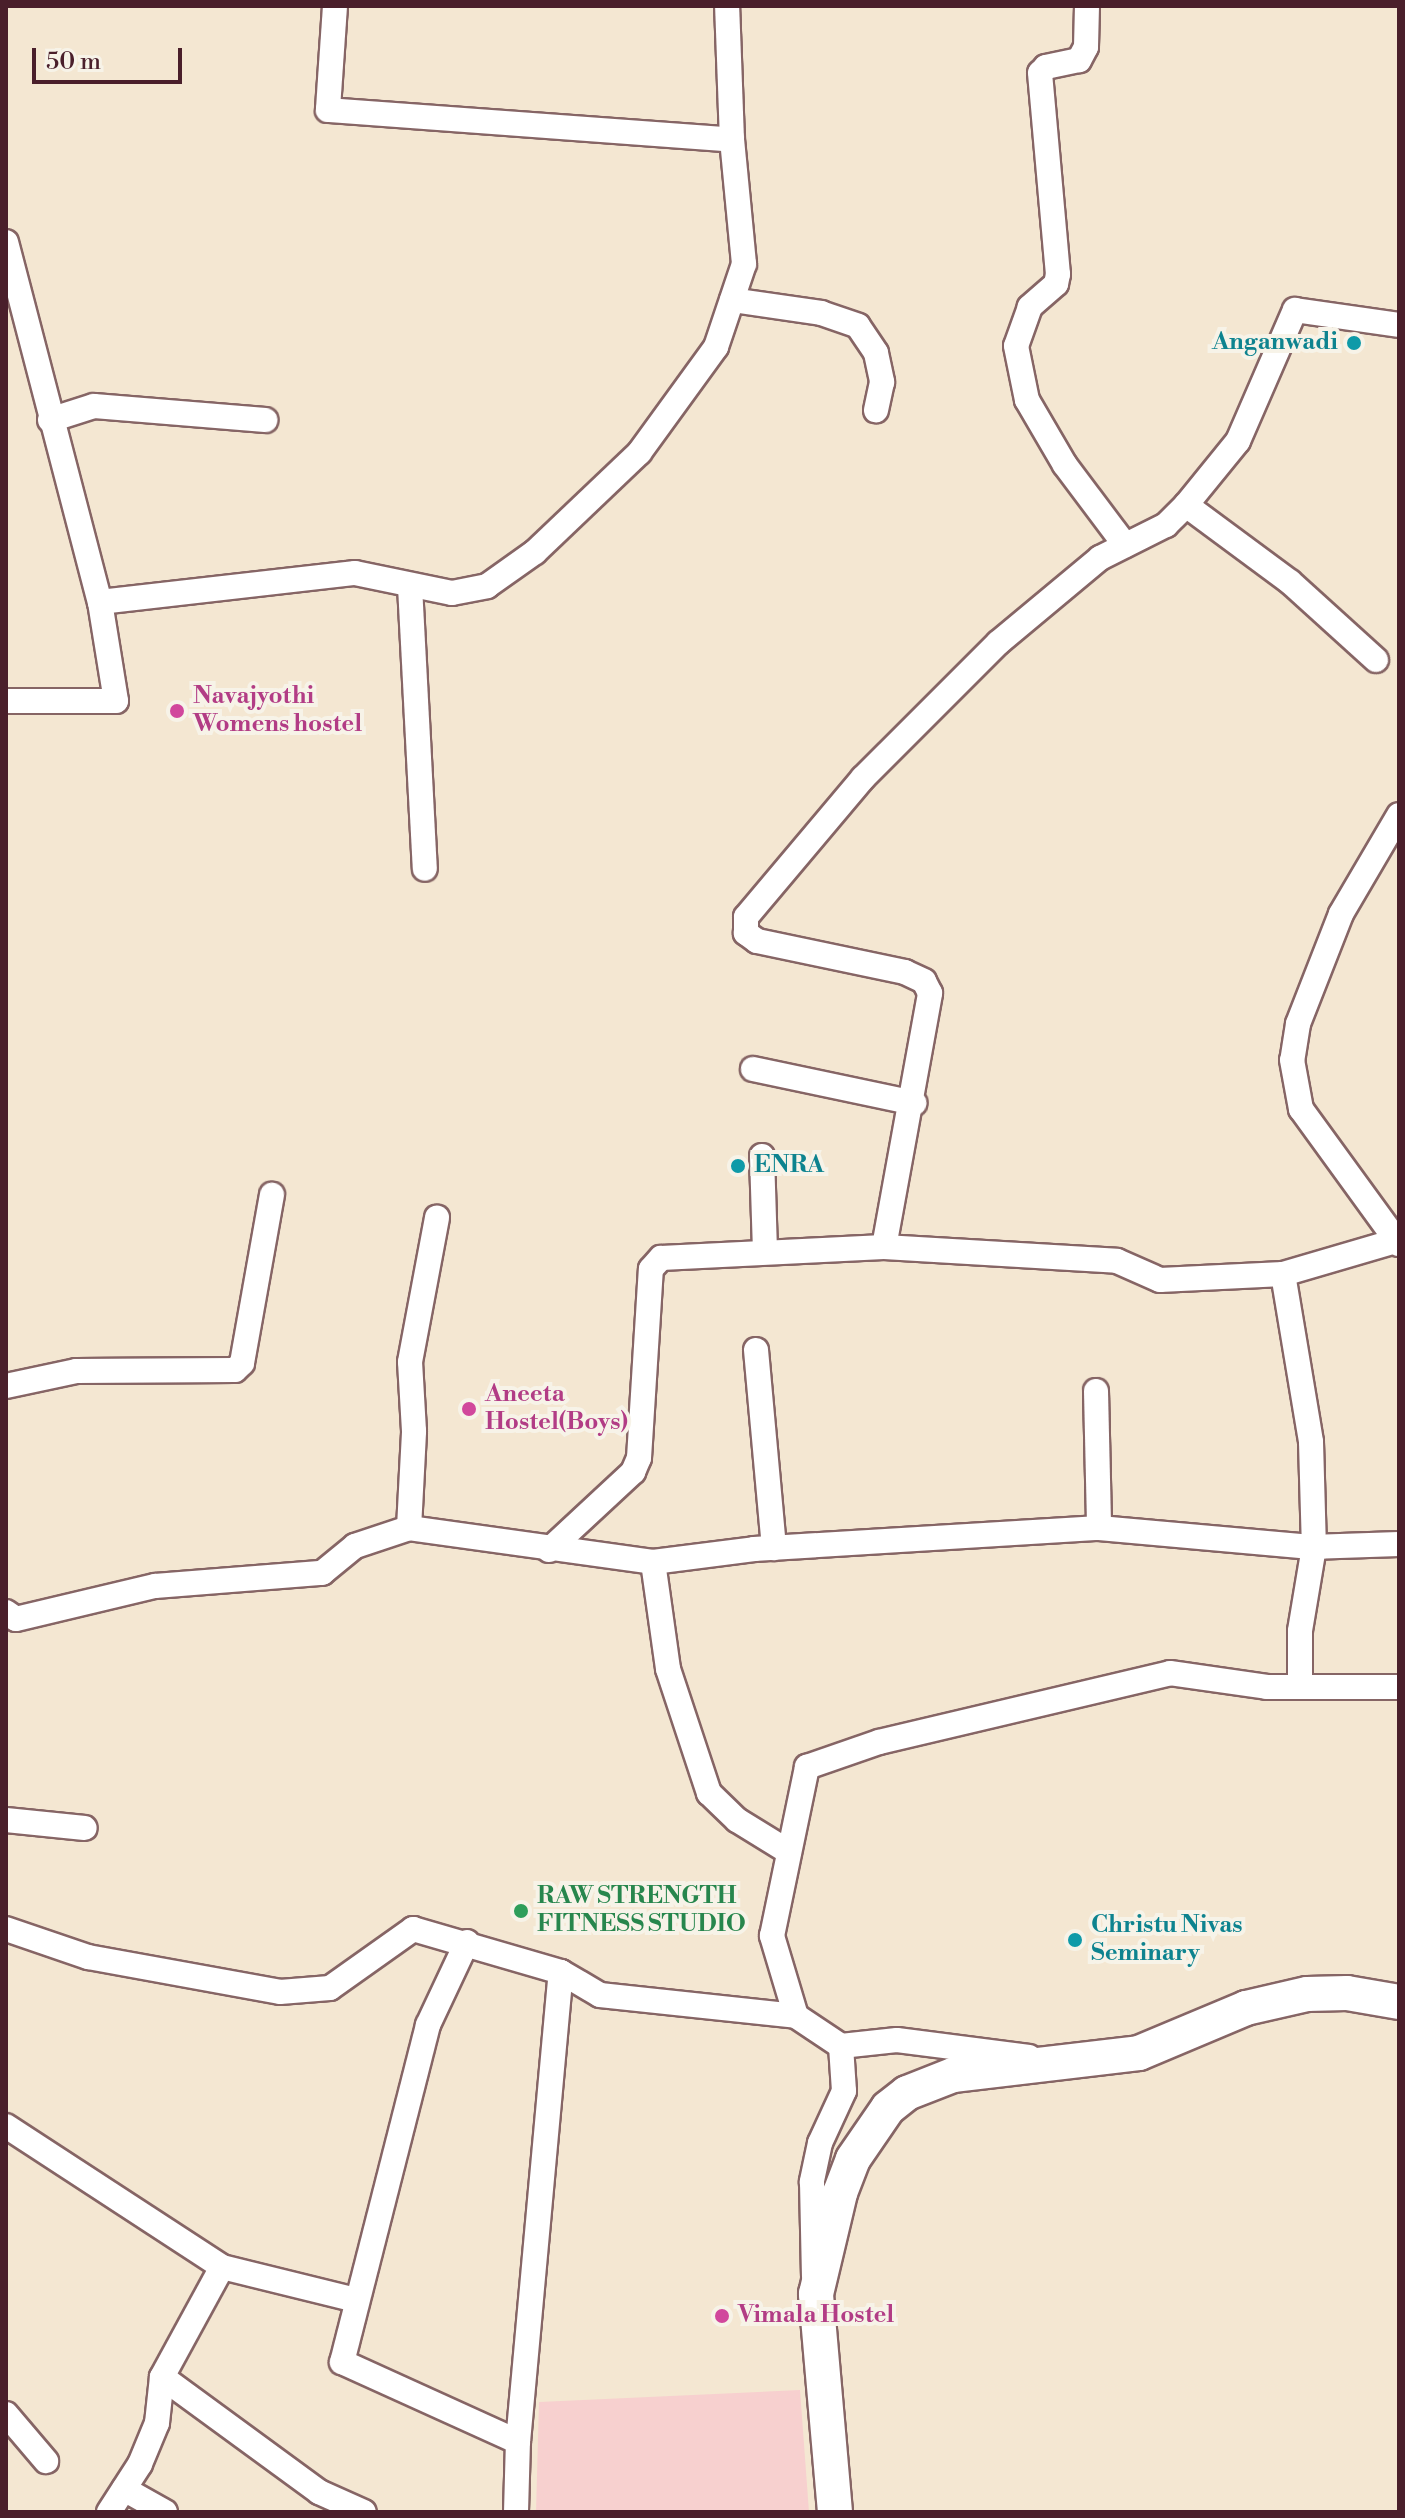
<!DOCTYPE html>
<html>
<head>
<meta charset="utf-8">
<style>
  body { margin:0 }
  #map { position:relative; width:1405px; height:2518px; overflow:hidden; background:#f4e7d2; font-family:"Libre Bodoni",serif }
  div>[style] { position:absolute }
  [style*='--x'] { left:calc(var(--x)*1px); top:calc(var(--y)*1px); width:calc(var(--w)*1px); rotate:calc(var(--a)*1deg) }
  .built>* { inset:0; background:#f7d0cf }
  .roads { filter:drop-shadow(2px 0 #866565) drop-shadow(-2px 0 #866565) drop-shadow(0 2px #866565) drop-shadow(0 -2px #866565) }
  .street>* { height:24px; margin:-12px; padding:0 12px; transform-origin:12px; border-radius:12px; background:#fff }
  .secondary>* { height:34px; margin:-17px; padding:0 17px; transform-origin:17px; border-radius:17px; background:#fff }
  .dots>* { width:22px; height:22px; translate:-50% -50%; box-sizing:border-box; border:4px solid #f7f3e8; border-radius:50% }
  span { translate:-50% -50%; white-space:nowrap; text-align:center; line-height:1.15; -webkit-text-stroke:8px #f7f3e8; paint-order:stroke }
  .culture-label { font-size:24px; color:#0d838f; font-weight:700 }
  .right { translate:-100% -50%; text-align:right }
  .left { translate:0 -50%; text-align:left }
  .hotel-label { font-size:24px; color:#b23c85; font-weight:700 }
  .leisure-label { font-size:24px; color:#27864d; font-weight:700 }
  .frame { position:absolute; inset:0; border:8px solid #4a1f2b; pointer-events:none }
  .scale { position:absolute; left:32px; top:48px; width:150px; height:36px; box-sizing:border-box; border:4px solid #4a1f2b; border-top:0; padding-left:10px; font-size:24px; line-height:28px; white-space:nowrap; color:#4a1f2b; -webkit-text-stroke:6px #f7f3e8; paint-order:stroke }
</style>
</head>
<body>
<div id="map">
  <div class="built">
    <i style="clip-path:polygon(800px 2390px,809px 2512px,536px 2512px,539px 2402px)"></i>
  </div>
  <div class="roads">
    <div class="street">
      <i style="--x:335;--y:6;--w:104;--a:93.9"></i>
      <i style="--x:328;--y:110;--w:405;--a:4.2"></i>
      <i style="--x:732;--y:140;--w:134;--a:-92.1"></i>
      <i style="--x:1087;--y:6;--w:41;--a:91.4"></i>
      <i style="--x:1086;--y:47;--w:15;--a:118"></i>
      <i style="--x:1079;--y:60;--w:34;--a:168"></i>
      <i style="--x:1046;--y:67;--w:8;--a:135"></i>
      <i style="--x:1040;--y:73;--w:202;--a:84.9"></i>
      <i style="--x:1058;--y:274;--w:10;--a:101"></i>
      <i style="--x:1056;--y:284;--w:35;--a:139"></i>
      <i style="--x:1030;--y:307;--w:41;--a:109.7"></i>
      <i style="--x:1016;--y:346;--w:55;--a:78.5"></i>
      <i style="--x:1027;--y:400;--w:75;--a:59.7"></i>
      <i style="--x:1065;--y:465;--w:100;--a:53.1"></i>
      <i style="--x:6;--y:242;--w:372;--a:75.4"></i>
      <i style="--x:100;--y:602;--w:100;--a:80.8"></i>
      <i style="--x:116;--y:701;--w:110;--a:180"></i>
      <i style="--x:732;--y:300;--w:90;--a:8.3"></i>
      <i style="--x:821;--y:313;--w:39;--a:19"></i>
      <i style="--x:858;--y:326;--w:32;--a:56"></i>
      <i style="--x:876;--y:353;--w:30;--a:78"></i>
      <i style="--x:882;--y:382;--w:29;--a:102"></i>
      <i style="--x:50;--y:420;--w:46;--a:-17.7"></i>
      <i style="--x:94;--y:406;--w:172;--a:4.7"></i>
      <i style="--x:1186;--y:505;--w:129;--a:36.5"></i>
      <i style="--x:1290;--y:582;--w:116;--a:42.2"></i>
      <i style="--x:410;--y:586;--w:283;--a:87"></i>
      <i style="--x:100;--y:602;--w:257;--a:-6.5"></i>
      <i style="--x:355;--y:573;--w:99;--a:11.7"></i>
      <i style="--x:452;--y:593;--w:36;--a:-11"></i>
      <i style="--x:487;--y:586;--w:59;--a:-35.3"></i>
      <i style="--x:535;--y:552;--w:144;--a:-43.6"></i>
      <i style="--x:639;--y:453;--w:131;--a:-54"></i>
      <i style="--x:716;--y:347;--w:88;--a:-71.4"></i>
      <i style="--x:744;--y:264;--w:125;--a:-95.5"></i>
      <i style="--x:1399;--y:815;--w:115;--a:120.4"></i>
      <i style="--x:1341;--y:914;--w:118;--a:111.4"></i>
      <i style="--x:1298;--y:1024;--w:36;--a:99"></i>
      <i style="--x:1292;--y:1060;--w:50;--a:79.6"></i>
      <i style="--x:1301;--y:1109;--w:167;--a:54"></i>
      <i style="--x:753;--y:1069;--w:165;--a:11.9"></i>
      <i style="--x:762;--y:1156;--w:94;--a:88.2"></i>
      <i style="--x:884;--y:1247;--w:258;--a:-79.7"></i>
      <i style="--x:930;--y:993;--w:13;--a:-117"></i>
      <i style="--x:924;--y:981;--w:21;--a:-155"></i>
      <i style="--x:905;--y:972;--w:151;--a:-168.2"></i>
      <i style="--x:757;--y:941;--w:14;--a:-144"></i>
      <i style="--x:746;--y:933;--w:16;--a:-90"></i>
      <i style="--x:746;--y:917;--w:182;--a:-49.9"></i>
      <i style="--x:863;--y:778;--w:191;--a:-45"></i>
      <i style="--x:998;--y:643;--w:133;--a:-39.8"></i>
      <i style="--x:1100;--y:558;--w:74;--a:-26.6"></i>
      <i style="--x:1166;--y:525;--w:28;--a:-45"></i>
      <i style="--x:1186;--y:505;--w:82;--a:-50.9"></i>
      <i style="--x:1238;--y:441;--w:143;--a:-66.5"></i>
      <i style="--x:1295;--y:310;--w:105;--a:8.2"></i>
      <i style="--x:1283;--y:1274;--w:170;--a:80.5"></i>
      <i style="--x:1311;--y:1442;--w:105;--a:88.4"></i>
      <i style="--x:1314;--y:1547;--w:85;--a:99.5"></i>
      <i style="--x:1300;--y:1631;--w:56;--a:90"></i>
      <i style="--x:756;--y:1350;--w:199;--a:84.8"></i>
      <i style="--x:6;--y:1386;--w:72;--a:-12.1"></i>
      <i style="--x:76;--y:1371;--w:159;--a:-0.4"></i>
      <i style="--x:235;--y:1370;--w:10;--a:-45"></i>
      <i style="--x:242;--y:1363;--w:171;--a:-79.9"></i>
      <i style="--x:1096;--y:1391;--w:137;--a:88.7"></i>
      <i style="--x:409;--y:1528;--w:97;--a:-87"></i>
      <i style="--x:414;--y:1431;--w:69;--a:-93.3"></i>
      <i style="--x:410;--y:1362;--w:147;--a:-79.4"></i>
      <i style="--x:549;--y:1550;--w:115;--a:-42.9"></i>
      <i style="--x:633;--y:1472;--w:15;--a:-67"></i>
      <i style="--x:639;--y:1458;--w:189;--a:-86.4"></i>
      <i style="--x:651;--y:1269;--w:15;--a:-48"></i>
      <i style="--x:661;--y:1258;--w:223;--a:-2.8"></i>
      <i style="--x:884;--y:1247;--w:233;--a:3.4"></i>
      <i style="--x:1117;--y:1261;--w:47;--a:23.8"></i>
      <i style="--x:1160;--y:1280;--w:123;--a:-2.8"></i>
      <i style="--x:1283;--y:1274;--w:121;--a:-16.3"></i>
      <i style="--x:653;--y:1562;--w:108;--a:82"></i>
      <i style="--x:668;--y:1669;--w:131;--a:71.7"></i>
      <i style="--x:709;--y:1793;--w:39;--a:44"></i>
      <i style="--x:737;--y:1820;--w:61;--a:31.6"></i>
      <i style="--x:6;--y:1612;--w:12;--a:35"></i>
      <i style="--x:16;--y:1619;--w:143;--a:-13.4"></i>
      <i style="--x:155;--y:1586;--w:168;--a:-4.5"></i>
      <i style="--x:322;--y:1573;--w:43;--a:-39.3"></i>
      <i style="--x:355;--y:1546;--w:57;--a:-18.4"></i>
      <i style="--x:409;--y:1528;--w:246;--a:7.9"></i>
      <i style="--x:653;--y:1562;--w:102;--a:-7.3"></i>
      <i style="--x:754;--y:1549;--w:346;--a:-3.5"></i>
      <i style="--x:1099;--y:1528;--w:216;--a:5.1"></i>
      <i style="--x:1314;--y:1547;--w:85;--a:-2"></i>
      <i style="--x:6;--y:1820;--w:79;--a:5.8"></i>
      <i style="--x:6;--y:1929;--w:87;--a:18.9"></i>
      <i style="--x:88;--y:1957;--w:195;--a:10.3"></i>
      <i style="--x:280;--y:1992;--w:50;--a:-4.6"></i>
      <i style="--x:330;--y:1988;--w:102;--a:-35.4"></i>
      <i style="--x:413;--y:1929;--w:154;--a:16.2"></i>
      <i style="--x:561;--y:1972;--w:45;--a:30.5"></i>
      <i style="--x:600;--y:1995;--w:197;--a:6.1"></i>
      <i style="--x:796;--y:2016;--w:54;--a:33.7"></i>
      <i style="--x:841;--y:2046;--w:45;--a:86.2"></i>
      <i style="--x:844;--y:2091;--w:57;--a:114.8"></i>
      <i style="--x:820;--y:2143;--w:40;--a:102"></i>
      <i style="--x:812;--y:2182;--w:94;--a:88.8"></i>
      <i style="--x:467;--y:1942;--w:92;--a:115.2"></i>
      <i style="--x:428;--y:2025;--w:348;--a:104.3"></i>
      <i style="--x:342;--y:2362;--w:193;--a:24.4"></i>
      <i style="--x:796;--y:2016;--w:84;--a:-106.7"></i>
      <i style="--x:772;--y:1936;--w:173;--a:-78.3"></i>
      <i style="--x:807;--y:1767;--w:76;--a:-19.1"></i>
      <i style="--x:879;--y:1742;--w:299;--a:-13.3"></i>
      <i style="--x:1170;--y:1673;--w:98;--a:8.2"></i>
      <i style="--x:1267;--y:1687;--w:132;--a:0"></i>
      <i style="--x:841;--y:2046;--w:56;--a:-6.1"></i>
      <i style="--x:897;--y:2040;--w:133;--a:7.3"></i>
      <i style="--x:6;--y:2126;--w:258;--a:33.1"></i>
      <i style="--x:222;--y:2267;--w:138;--a:13.8"></i>
      <i style="--x:162;--y:2377;--w:195;--a:36.2"></i>
      <i style="--x:319;--y:2492;--w:49;--a:24"></i>
      <i style="--x:6;--y:2414;--w:62;--a:49.6"></i>
      <i style="--x:124;--y:2489;--w:47;--a:29.3"></i>
      <i style="--x:109;--y:2512;--w:57;--a:-57.1"></i>
      <i style="--x:140;--y:2464;--w:44;--a:-67.5"></i>
      <i style="--x:157;--y:2423;--w:46;--a:-83.8"></i>
      <i style="--x:162;--y:2377;--w:125;--a:-61.4"></i>
      <i style="--x:516;--y:2512;--w:70;--a:-88.4"></i>
      <i style="--x:518;--y:2442;--w:472;--a:-84.8"></i>
    </div>
    <div class="secondary">
      <i style="--x:835;--y:2512;--w:219;--a:-95"></i>
      <i style="--x:816;--y:2294;--w:104;--a:-76.6"></i>
      <i style="--x:840;--y:2193;--w:36;--a:-69"></i>
      <i style="--x:853;--y:2159;--w:62;--a:-55.5"></i>
      <i style="--x:888;--y:2108;--w:24;--a:-38"></i>
      <i style="--x:907;--y:2093;--w:49;--a:-21.4"></i>
      <i style="--x:953;--y:2075;--w:187;--a:-6.7"></i>
      <i style="--x:1139;--y:2053;--w:116;--a:-22.8"></i>
      <i style="--x:1246;--y:2008;--w:63;--a:-12.9"></i>
      <i style="--x:1307;--y:1994;--w:40;--a:-1.4"></i>
      <i style="--x:1347;--y:1993;--w:53;--a:9.8"></i>
    </div>
  </div>
  <div class="dots">
    <i style="left:1354px;top:343px;background:#0f9aa8"></i>
    <i style="left:177px;top:711px;background:#d1479c"></i>
    <i style="left:738px;top:1166px;background:#0f9aa8"></i>
    <i style="left:469px;top:1409px;background:#d1479c"></i>
    <i style="left:521px;top:1911px;background:#2e9e5b"></i>
    <i style="left:1075px;top:1940px;background:#0f9aa8"></i>
    <i style="left:722px;top:2316px;background:#d1479c"></i>
  </div>
  <div class="culture-label">
    <span class="right" style="left:1338px;top:343px">Anganwadi</span>
    <span class="left" style="left:754px;top:1166px">ENRA</span>
    <span class="left" style="left:1091px;top:1940px">Christu Nivas<br>Seminary</span>
  </div>
  <div class="hotel-label">
    <span class="left" style="left:193px;top:711px">Navajyothi<br>Womens hostel</span>
    <span class="left" style="left:485px;top:1409px">Aneeta<br>Hostel(Boys)</span>
    <span class="left" style="left:738px;top:2316px">Vimala Hostel</span>
  </div>
  <div class="leisure-label">
    <span class="left" style="left:537px;top:1911px">RAW STRENGTH<br>FITNESS STUDIO</span>
  </div>
  <div class="frame"></div>
  <div class="scale">50 m</div>
</div>
</body>
</html>
